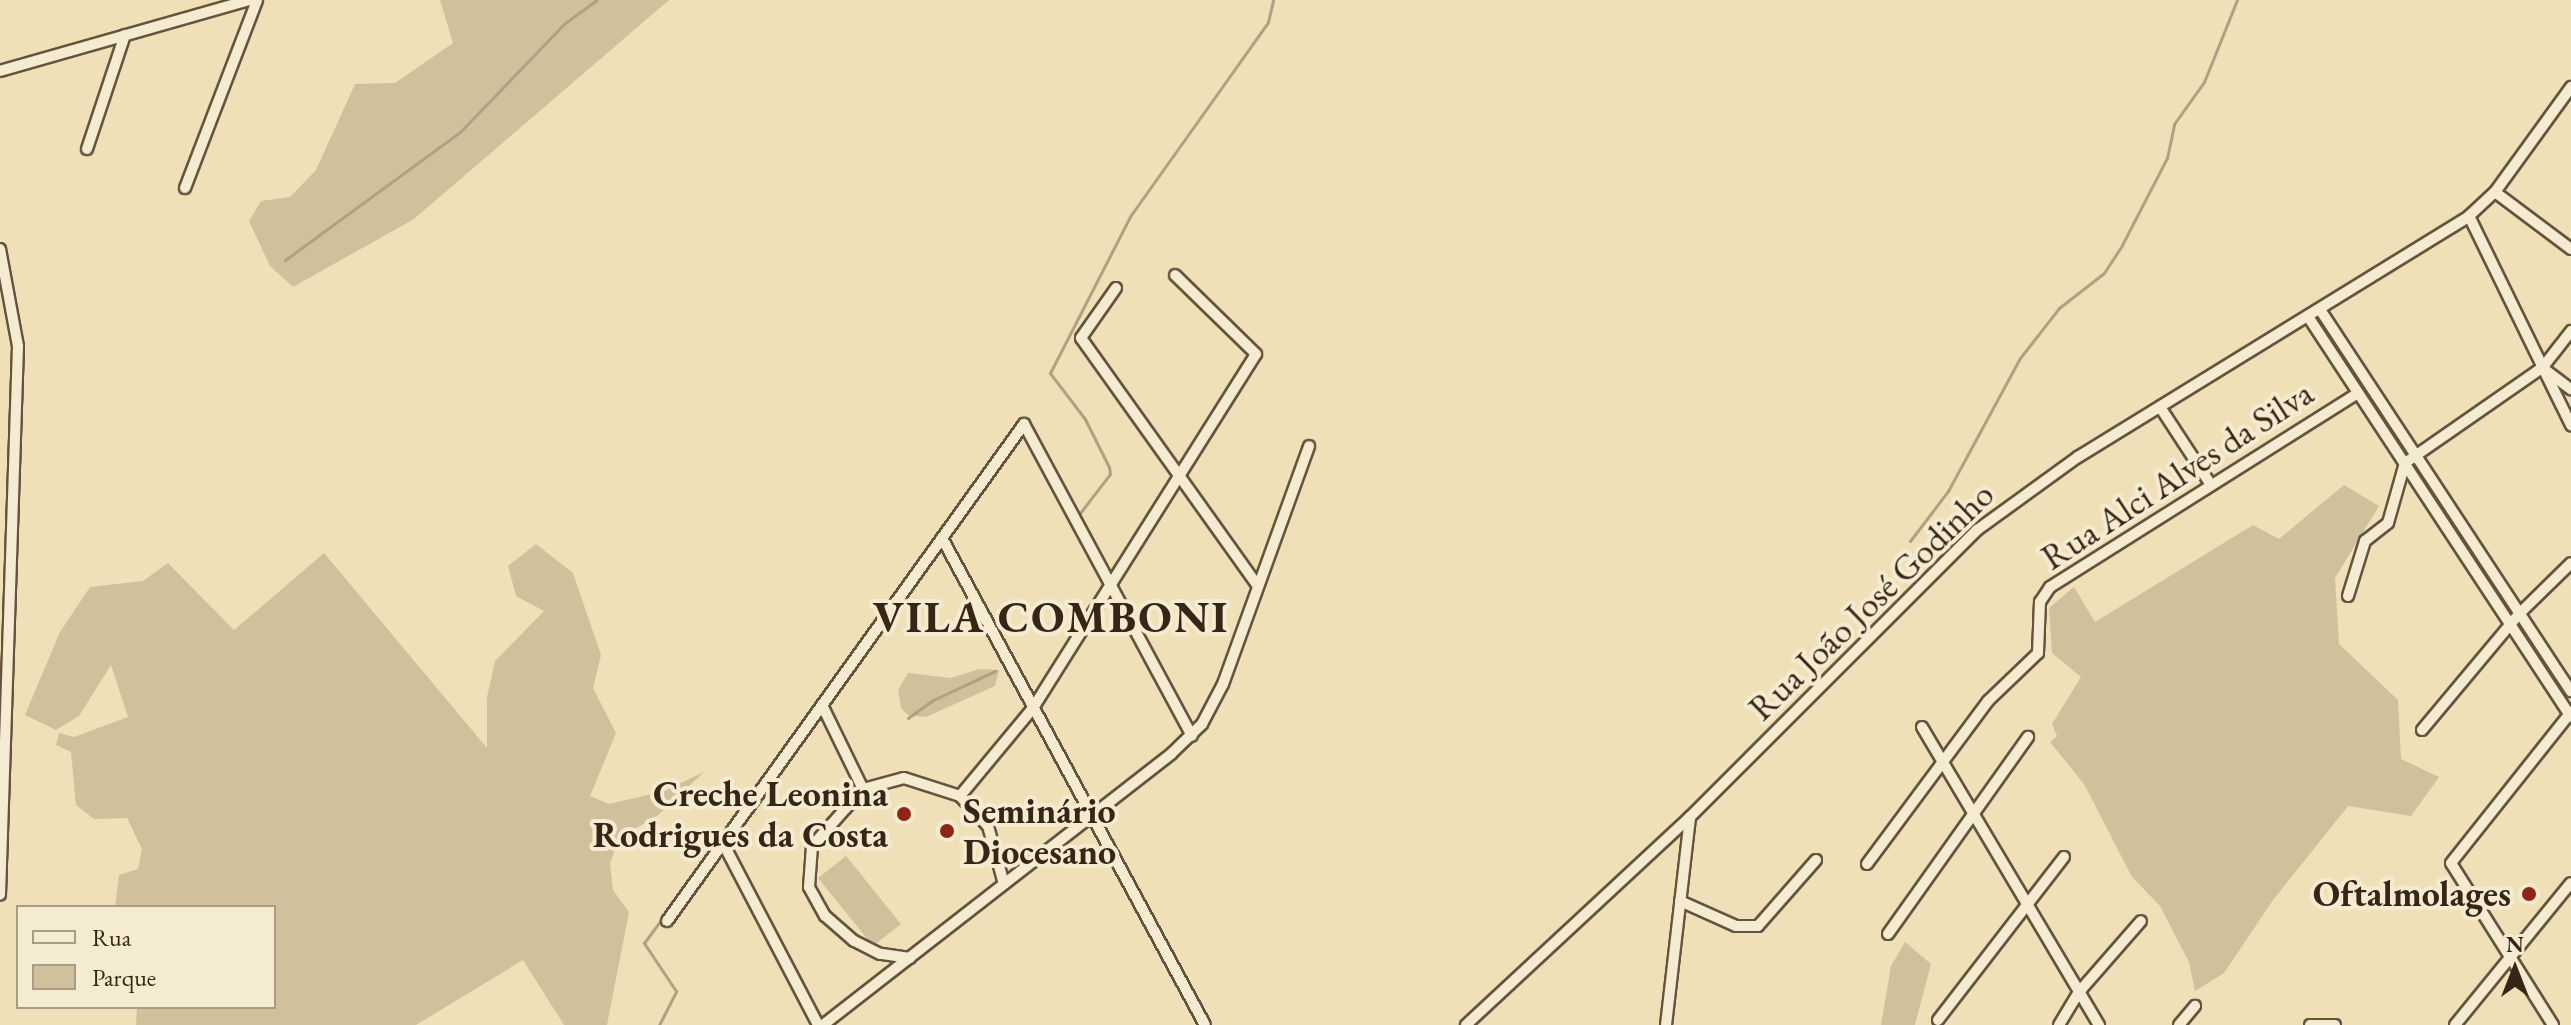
<!DOCTYPE html>
<html>
<head>
<meta charset="utf-8">
<style>
  body { margin:0 }
  #map { position:relative; width:2571px; height:1025px; overflow:hidden; background:#f0e0b7; font-family:"EB Garamond",serif }
  div>[style] { position:absolute }
  [style*='--x'] { left:calc(var(--x)*1px); top:calc(var(--y)*1px); width:calc(var(--w)*1px); rotate:calc(var(--a)*1deg) }
  .green>* { inset:0; background:#d0c09c }
  .stream>* { height:3px; margin:-1.5px; padding:0 1.5px; transform-origin:1.5px; border-radius:1.5px; background:#b0a181 }
  .roads { filter:drop-shadow(2px 0 #64543f) drop-shadow(-2px 0 #64543f) drop-shadow(0 2px #64543f) drop-shadow(0 -2px #64543f) }
  .minor>* { height:10px; margin:-5px; padding:0 5px; transform-origin:5px; border-radius:5px; background:#f5ebd0 }
  .dots>* { width:22px; height:22px; translate:-50% -50%; box-sizing:border-box; border:4px solid #f5ebd0; border-radius:50% }
  span { translate:-50% -50%; white-space:nowrap; text-align:center; line-height:1.15; -webkit-text-stroke:8px #f5ebd0; paint-order:stroke }
  .street-label { font-size:36px; color:#352617 }
  .poi-label { font-size:36px; color:#352617; font-weight:700 }
  .right { translate:-100% -50%; text-align:right }
  .left { translate:0 -50%; text-align:left }
  .district-label { font-size:44px; color:#352617; font-weight:700; letter-spacing:2px }
  .legend { position:absolute; left:16px; top:905px; width:260px; height:104px; box-sizing:border-box; background:#f5ebd0; border:2px solid #a89c86; margin:0; padding:10px 14px; list-style:none; font-size:24px; color:#352617 }
  .legend li { display:flex; align-items:center; gap:16px; height:40px }
  .legend b { width:40px; border:2px solid #a89c86 }
  .north { position:absolute; left:2475px; top:929px; width:80px; height:80px; -webkit-text-stroke:6px #f5ebd0; paint-order:stroke; rotate:0deg; font-size:22px; font-weight:700; line-height:32px; text-align:center; color:#352617 }
  .north::after { content:''; display:block; margin:auto; width:28px; height:36px; background:#352617; clip-path:polygon(50% 0,100% 100%,50% 72%,0 100%) }
</style>
</head>
<body>
<div id="map">
  <div class="green">
    <i style="clip-path:polygon(440px 0,669px 0,414px 219px,293px 287px,270px 266px,249px 221px,261px 201px,290px 197px,316px 170px,355px 84px,395px 83px,453px 43px)"></i>
    <i style="clip-path:polygon(2325px 326px,2408px 450px,2407px 455px,2320px 328px)"></i>
    <i style="clip-path:polygon(2416px 473px,2422px 474px,2509px 613px,2506px 614px)"></i>
    <i style="clip-path:polygon(2344px 485px,2379px 506px,2335px 578px,2339px 644px,2398px 700px,2401px 759px,2439px 777px,2411px 816px,2348px 806px,2273px 900px,2224px 973px,2195px 991px,2189px 962px,2160px 906px,2132px 877px,2084px 784px,2050px 742px,2057px 736px,2052px 724px,2081px 677px,2052px 653px,2049px 608px,2074px 587px,2095px 622px,2253px 525px,2279px 539px)"></i>
    <i style="clip-path:polygon(536px 544px,573px 573px,601px 655px,593px 688px,616px 733px,590px 796px,609px 804px,664px 791px,704px 772px,657px 816px,619px 838px,610px 864px,613px 890px,629px 912px,607px 1025px,564px 1025px,523px 960px,416px 1025px,136px 1025px,137px 1007px,274px 1007px,274px 907px,115px 907px,119px 875px,138px 869px,142px 849px,127px 818px,94px 819px,76px 805px,71px 752px,56px 745px,59px 733px,74px 737px,128px 717px,111px 665px,79px 716px,56px 730px,25px 715px,60px 632px,90px 587px,143px 581px,168px 563px,234px 630px,324px 553px,487px 748px,487px 697px,495px 661px,544px 611px,516px 596px,508px 566px)"></i>
    <i style="clip-path:polygon(979px 669px,999px 670px,995px 686px,926px 717px,908px 715px,901px 708px,898px 690px,908px 673px,951px 678px)"></i>
    <i style="clip-path:polygon(846px 856px,901px 924px,873px 946px,818px 878px)"></i>
    <i style="clip-path:polygon(1905px 942px,1931px 964px,1915px 1025px,1881px 1025px,1891px 966px)"></i>
  </div>
  <div class="stream">
    <i style="--x:285;--y:260;--w:217;--a:-36.2"></i>
    <i style="--x:460;--y:132;--w:151;--a:-46.1"></i>
    <i style="--x:565;--y:23;--w:39;--a:-36"></i>
    <i style="--x:1080;--y:513;--w:49;--a:-52.4"></i>
    <i style="--x:1110;--y:474;--w:7;--a:-98"></i>
    <i style="--x:1109;--y:467;--w:54;--a:-116.6"></i>
    <i style="--x:1085;--y:419;--w:58;--a:-127.3"></i>
    <i style="--x:1050;--y:373;--w:178;--a:-62.9"></i>
    <i style="--x:1131;--y:215;--w:237;--a:-54.6"></i>
    <i style="--x:1268;--y:22;--w:23;--a:-77"></i>
    <i style="--x:1910;--y:541;--w:63;--a:-52.8"></i>
    <i style="--x:1948;--y:491;--w:151;--a:-61.6"></i>
    <i style="--x:2020;--y:358;--w:63;--a:-52"></i>
    <i style="--x:2059;--y:308;--w:57;--a:-37.9"></i>
    <i style="--x:2104;--y:273;--w:33;--a:-57"></i>
    <i style="--x:2122;--y:245;--w:98;--a:-62.7"></i>
    <i style="--x:2167;--y:158;--w:35;--a:-78"></i>
    <i style="--x:2174;--y:124;--w:52;--a:-54.5"></i>
    <i style="--x:2204;--y:82;--w:88;--a:-68.1"></i>
    <i style="--x:908;--y:718;--w:29;--a:-36"></i>
    <i style="--x:931;--y:701;--w:71;--a:-25.1"></i>
    <i style="--x:659;--y:1025;--w:38;--a:-63"></i>
    <i style="--x:676;--y:991;--w:58;--a:-123.7"></i>
    <i style="--x:644;--y:943;--w:52;--a:-53.6"></i>
  </div>
  <div class="roads">
    <div class="minor">
      <i style="--x:0;--y:71;--w:259;--a:-15.9"></i>
      <i style="--x:87;--y:149;--w:120;--a:-71.6"></i>
      <i style="--x:185;--y:188;--w:201;--a:-69"></i>
      <i style="--x:2495;--y:192;--w:95;--a:36.9"></i>
      <i style="--x:2469;--y:216;--w:233;--a:64"></i>
      <i style="--x:0;--y:249;--w:99;--a:79.5"></i>
      <i style="--x:18;--y:346;--w:549;--a:91.88"></i>
      <i style="--x:1116;--y:288;--w:61;--a:125"></i>
      <i style="--x:1081;--y:338;--w:305;--a:54.5"></i>
      <i style="--x:2321;--y:311;--w:455;--a:56.7"></i>
      <i style="--x:2309;--y:318;--w:477;--a:56.7"></i>
      <i style="--x:2544;--y:369;--w:34;--a:37"></i>
      <i style="--x:2160;--y:407;--w:93;--a:56.8"></i>
      <i style="--x:942;--y:538;--w:553;--a:61.63"></i>
      <i style="--x:2348;--y:596;--w:58;--a:-72.8"></i>
      <i style="--x:2365;--y:541;--w:29;--a:-38"></i>
      <i style="--x:2388;--y:523;--w:62;--a:-74.2"></i>
      <i style="--x:2405;--y:463;--w:168;--a:-34.8"></i>
      <i style="--x:2543;--y:367;--w:46;--a:-52.1"></i>
      <i style="--x:822;--y:705;--w:93;--a:64"></i>
      <i style="--x:1922;--y:727;--w:347;--a:59.3"></i>
      <i style="--x:2422;--y:730;--w:153;--a:-50.1"></i>
      <i style="--x:2520;--y:613;--w:71;--a:-44.4"></i>
      <i style="--x:960;--y:796;--w:114;--a:-50.3"></i>
      <i style="--x:1033;--y:708;--w:418;--a:-57.8"></i>
      <i style="--x:1256;--y:354;--w:113;--a:-135.7"></i>
      <i style="--x:723;--y:843;--w:205;--a:62.4"></i>
      <i style="--x:1867;--y:864;--w:203;--a:-53.4"></i>
      <i style="--x:1988;--y:701;--w:69;--a:-43.8"></i>
      <i style="--x:2038;--y:653;--w:51;--a:-87.8"></i>
      <i style="--x:2040;--y:602;--w:18;--a:-56"></i>
      <i style="--x:2050;--y:587;--w:364;--a:-32.2"></i>
      <i style="--x:1680;--y:901;--w:61;--a:24.1"></i>
      <i style="--x:1736;--y:926;--w:22;--a:0"></i>
      <i style="--x:1758;--y:926;--w:88;--a:-48.7"></i>
      <i style="--x:667;--y:921;--w:612;--a:-54.31"></i>
      <i style="--x:1024;--y:424;--w:354;--a:61.7"></i>
      <i style="--x:1888;--y:934;--w:242;--a:-54.6"></i>
      <i style="--x:910;--y:958;--w:30;--a:-172"></i>
      <i style="--x:880;--y:954;--w:29;--a:-153"></i>
      <i style="--x:854;--y:941;--w:38;--a:-139"></i>
      <i style="--x:825;--y:916;--w:33;--a:-119"></i>
      <i style="--x:809;--y:887;--w:41;--a:-85.8"></i>
      <i style="--x:812;--y:846;--w:76;--a:-48.2"></i>
      <i style="--x:863;--y:789;--w:42;--a:-15"></i>
      <i style="--x:904;--y:778;--w:59;--a:17.8"></i>
      <i style="--x:960;--y:796;--w:41;--a:47"></i>
      <i style="--x:988;--y:826;--w:60;--a:74.6"></i>
      <i style="--x:1938;--y:1020;--w:206;--a:-52.3"></i>
      <i style="--x:823;--y:1025;--w:442;--a:-37.9"></i>
      <i style="--x:1172;--y:753;--w:42;--a:-44"></i>
      <i style="--x:1202;--y:724;--w:45;--a:-62.3"></i>
      <i style="--x:1223;--y:684;--w:253;--a:-70.1"></i>
      <i style="--x:1466;--y:1025;--w:306;--a:-42.9"></i>
      <i style="--x:1690;--y:817;--w:406;--a:-45"></i>
      <i style="--x:1977;--y:530;--w:125;--a:-35.9"></i>
      <i style="--x:2078;--y:457;--w:459;--a:-31.6"></i>
      <i style="--x:2469;--y:216;--w:35;--a:-43"></i>
      <i style="--x:2495;--y:192;--w:130;--a:-54.1"></i>
      <i style="--x:1666;--y:1025;--w:209;--a:-83.4"></i>
      <i style="--x:2059;--y:1025;--w:39;--a:-59"></i>
      <i style="--x:2079;--y:992;--w:94;--a:-48.9"></i>
      <i style="--x:2179;--y:1025;--w:25;--a:-50"></i>
      <i style="--x:2310;--y:1025;--w:25;--a:0"></i>
      <i style="--x:2455;--y:1025;--w:183;--a:-50.8"></i>
      <i style="--x:2553;--y:1025;--w:191;--a:-122.2"></i>
      <i style="--x:2451;--y:863;--w:193;--a:-51.5"></i>
    </div>
  </div>
  <div class="dots">
    <i style="left:904px;top:814px;background:#8f2418"></i>
    <i style="left:947px;top:831px;background:#8f2418"></i>
    <i style="left:2529px;top:894px;background:#8f2418"></i>
  </div>
  <div class="street-label">
    <span style="left:2177px;top:475px;rotate:-33deg">Rua Alci Alves da Silva</span>
    <span style="left:1871px;top:601px;rotate:-44deg">Rua João José Godinho</span>
  </div>
  <div class="poi-label">
    <span class="right" style="left:888px;top:814px">Creche Leonina<br>Rodrigues da Costa</span>
    <span class="left" style="left:963px;top:831px">Seminário<br>Diocesano</span>
    <span class="right" style="left:2511px;top:894px">Oftalmolages</span>
  </div>
  <div class="district-label">
    <span style="left:1051px;top:617px">VILA COMBONI</span>
  </div>
  <ul class="legend">
  <li><b style="height:10px;background:#f5ebd0"></b>Rua</li>
  <li><b style="height:22px;background:#d0c09c"></b>Parque</li>
  </ul>
  <div class="north">N</div>
</div>
</body>
</html>
